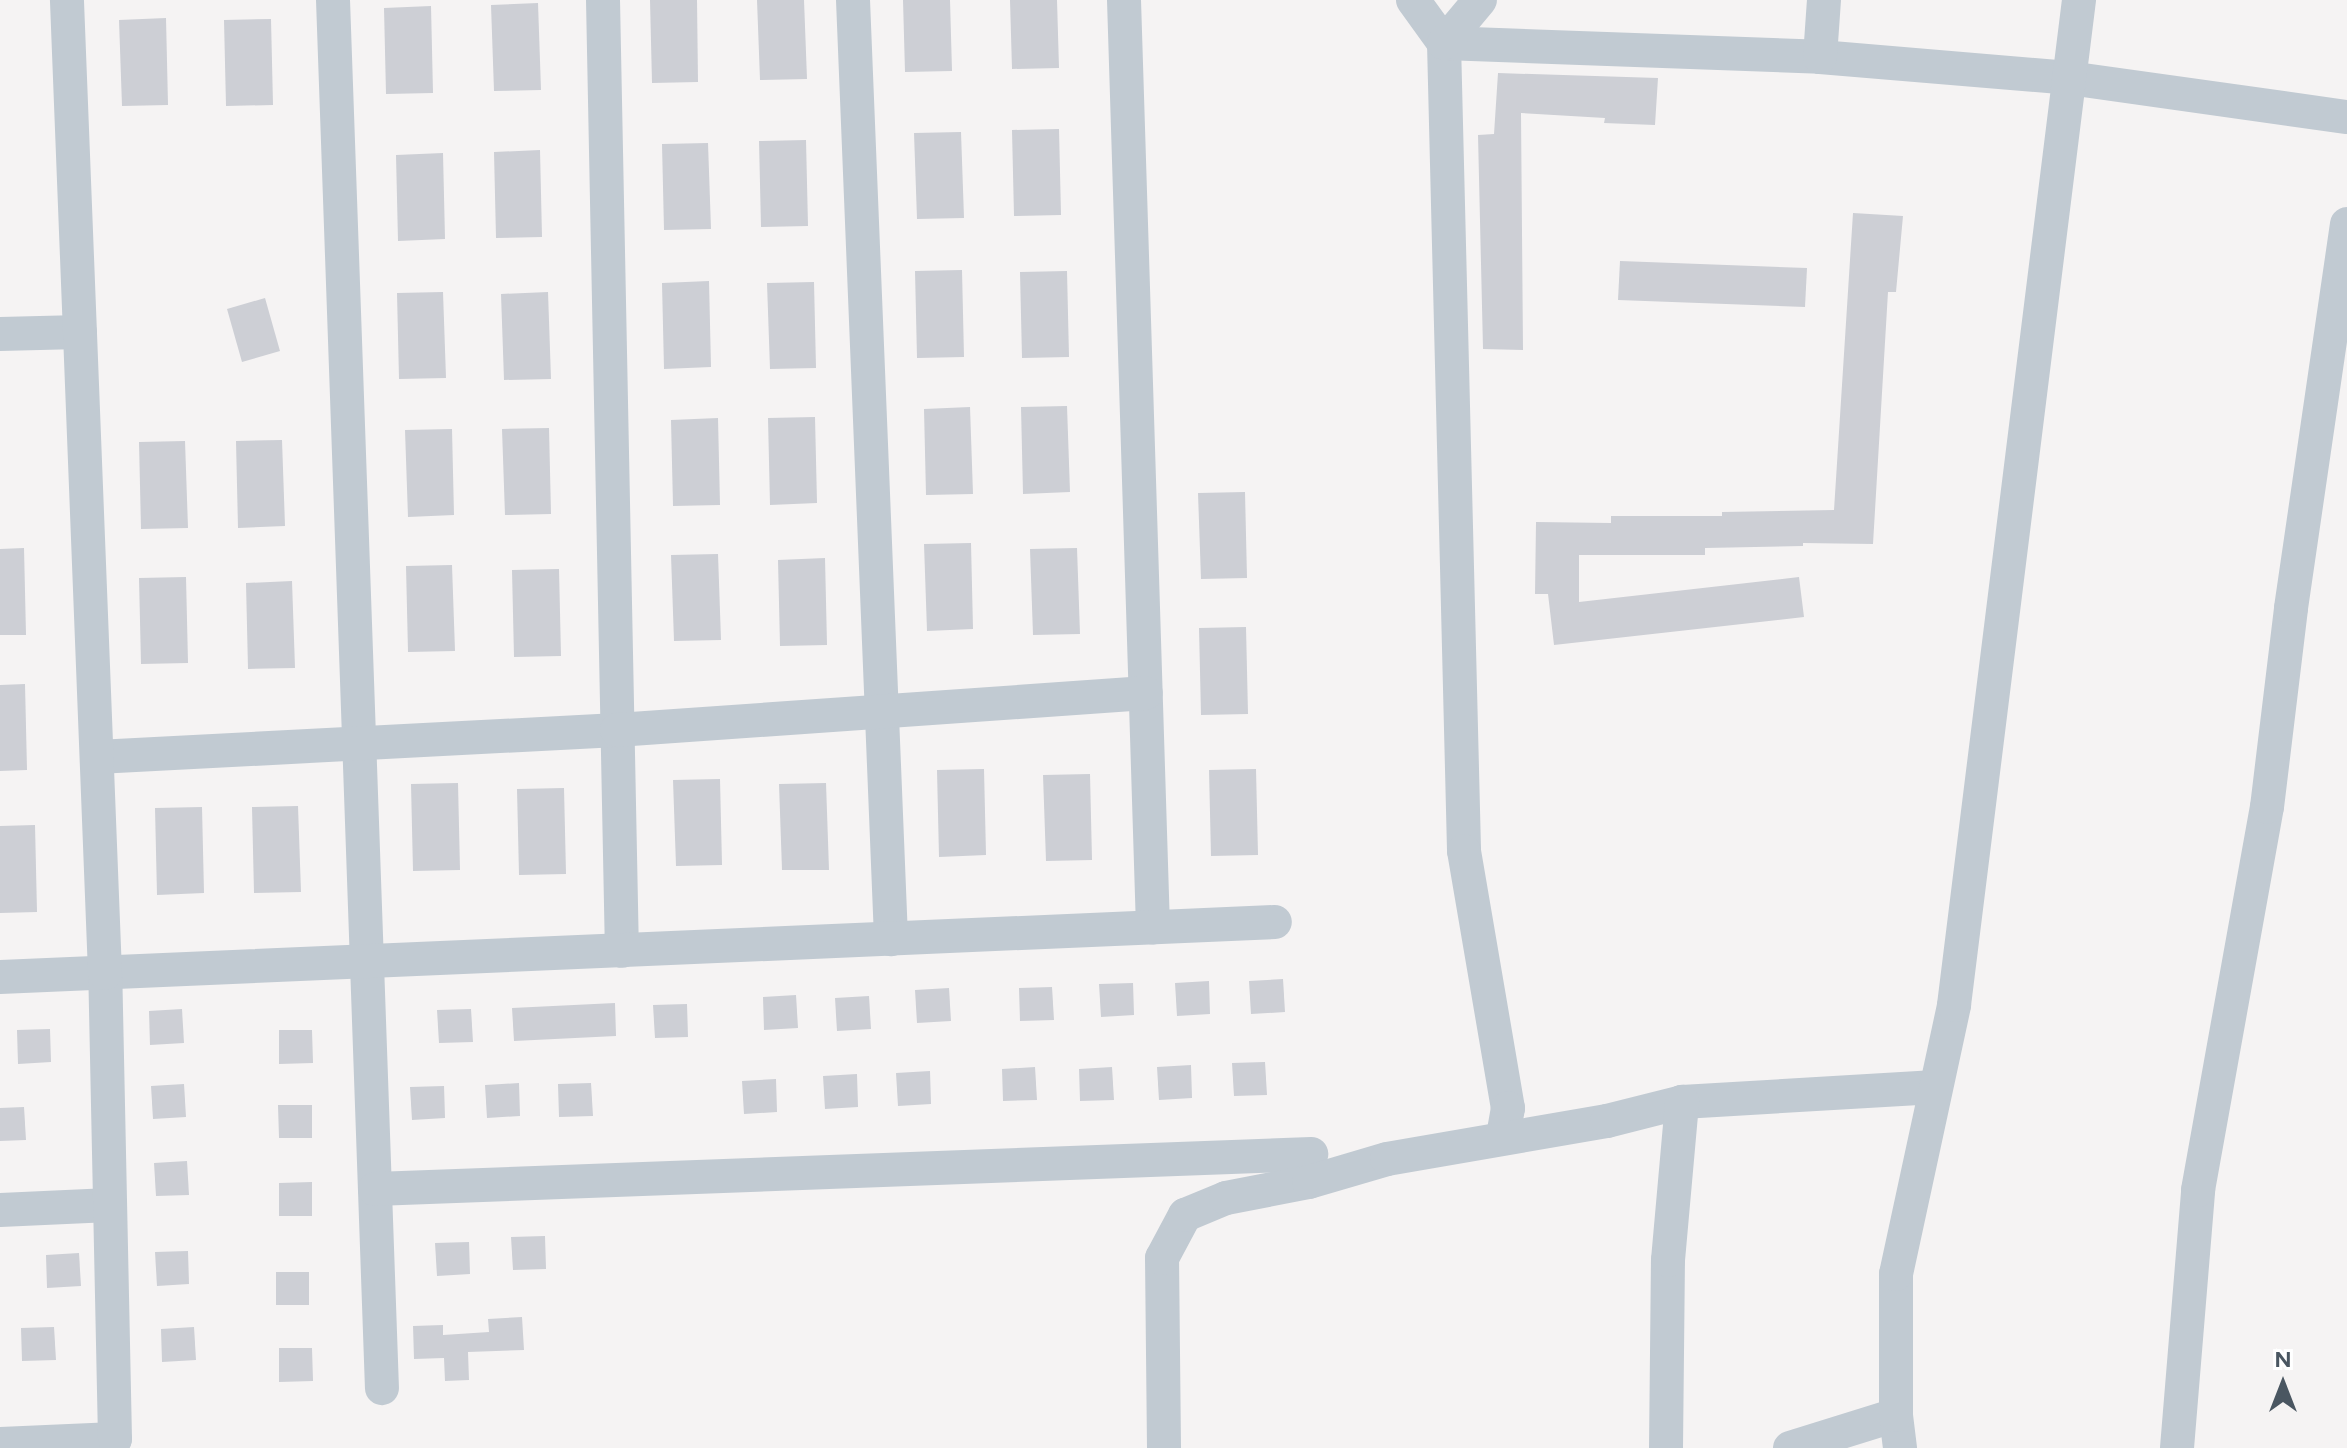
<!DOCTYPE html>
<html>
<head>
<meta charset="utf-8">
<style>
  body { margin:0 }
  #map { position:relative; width:2347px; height:1448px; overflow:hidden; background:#f5f3f3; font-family:Figtree,sans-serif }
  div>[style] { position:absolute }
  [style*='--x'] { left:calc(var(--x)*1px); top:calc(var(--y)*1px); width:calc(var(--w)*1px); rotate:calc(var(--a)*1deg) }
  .building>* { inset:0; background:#cdcfd5 }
  .minor>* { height:34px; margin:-17px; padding:0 17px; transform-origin:17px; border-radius:17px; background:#c1cad2 }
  span { translate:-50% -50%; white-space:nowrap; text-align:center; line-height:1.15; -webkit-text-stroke:6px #fff; paint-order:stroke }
  .north { position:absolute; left:2243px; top:1344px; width:80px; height:80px; -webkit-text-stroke:6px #fff; paint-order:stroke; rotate:0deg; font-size:22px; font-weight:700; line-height:32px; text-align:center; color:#4a5661 }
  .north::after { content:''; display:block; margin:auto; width:28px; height:36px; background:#4a5661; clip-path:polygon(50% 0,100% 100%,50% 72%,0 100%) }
</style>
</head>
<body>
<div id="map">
  <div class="building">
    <i style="clip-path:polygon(650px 0,697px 0,698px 82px,652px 83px)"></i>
    <i style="clip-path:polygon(757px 0,804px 0,807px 79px,760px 80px)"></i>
    <i style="clip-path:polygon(903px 0,950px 0,952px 71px,905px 72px)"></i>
    <i style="clip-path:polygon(1010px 0,1057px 0,1059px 68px,1012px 69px)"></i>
    <i style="clip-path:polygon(538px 3px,541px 90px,494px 91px,491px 5px)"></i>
    <i style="clip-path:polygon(431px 6px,433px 93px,386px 94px,384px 8px)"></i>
    <i style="clip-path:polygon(166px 18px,168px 105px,122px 106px,119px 20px)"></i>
    <i style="clip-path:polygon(271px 19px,273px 105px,226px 106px,224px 20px)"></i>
    <i style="clip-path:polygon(1498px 73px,1658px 78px,1655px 125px,1604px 123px,1605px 118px,1521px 113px,1523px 350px,1483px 349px,1478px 135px,1494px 134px)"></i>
    <i style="clip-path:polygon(1059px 129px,1061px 215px,1014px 216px,1012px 130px)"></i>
    <i style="clip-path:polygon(961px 132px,964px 218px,917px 219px,914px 133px)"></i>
    <i style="clip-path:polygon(806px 140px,808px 226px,761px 227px,759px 141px)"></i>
    <i style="clip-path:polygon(708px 143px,711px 229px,664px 230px,662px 144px)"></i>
    <i style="clip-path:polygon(540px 150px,542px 237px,496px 238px,494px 152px)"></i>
    <i style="clip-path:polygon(443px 153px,445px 239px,398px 241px,396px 155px)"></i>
    <i style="clip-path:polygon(1853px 213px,1903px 216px,1896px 292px,1888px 292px,1873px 544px,1803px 543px,1803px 546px,1705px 548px,1705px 555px,1579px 555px,1579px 602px,1799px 577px,1804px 617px,1554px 645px,1548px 594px,1535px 594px,1536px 522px,1611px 523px,1611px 516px,1722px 516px,1722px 512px,1834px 510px)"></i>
    <i style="clip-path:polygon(1620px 261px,1807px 268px,1805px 307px,1618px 300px)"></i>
    <i style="clip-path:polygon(962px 270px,964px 357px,917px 358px,915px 271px)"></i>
    <i style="clip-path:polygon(1067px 271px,1069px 357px,1022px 358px,1020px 272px)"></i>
    <i style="clip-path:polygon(709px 281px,711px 367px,664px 369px,662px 283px)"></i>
    <i style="clip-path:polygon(814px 282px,816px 368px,770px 369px,767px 283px)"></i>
    <i style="clip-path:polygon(443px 292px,446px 378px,399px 379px,397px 293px)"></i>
    <i style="clip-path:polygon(548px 292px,551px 379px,504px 380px,501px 294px)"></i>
    <i style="clip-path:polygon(265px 298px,280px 351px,242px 362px,227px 309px)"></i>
    <i style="clip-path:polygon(1067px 406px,1070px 492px,1023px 494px,1021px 407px)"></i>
    <i style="clip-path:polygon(970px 407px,973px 494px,926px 495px,924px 409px)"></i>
    <i style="clip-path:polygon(815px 417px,817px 503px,770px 505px,768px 418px)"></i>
    <i style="clip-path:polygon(718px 418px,720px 505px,673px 506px,671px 420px)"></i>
    <i style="clip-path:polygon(549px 428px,551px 514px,505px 515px,502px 429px)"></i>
    <i style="clip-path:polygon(452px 429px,454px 515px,408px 517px,405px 430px)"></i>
    <i style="clip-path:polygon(282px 440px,285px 526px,238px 528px,236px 441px)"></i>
    <i style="clip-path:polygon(185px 441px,188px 528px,141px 529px,139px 442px)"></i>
    <i style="clip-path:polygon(1245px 492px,1247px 578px,1201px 579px,1198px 493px)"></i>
    <i style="clip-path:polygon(971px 543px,973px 629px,927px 631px,924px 544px)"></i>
    <i style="clip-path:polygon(24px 548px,26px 635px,0 635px,0 549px)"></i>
    <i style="clip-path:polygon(1077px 548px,1080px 634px,1033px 635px,1030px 549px)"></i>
    <i style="clip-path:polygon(718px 554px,721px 640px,674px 641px,671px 555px)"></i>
    <i style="clip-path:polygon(825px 558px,827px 645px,780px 646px,778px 560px)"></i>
    <i style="clip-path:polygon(452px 565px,455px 651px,408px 652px,406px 566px)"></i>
    <i style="clip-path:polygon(559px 569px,561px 656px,514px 657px,512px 570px)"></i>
    <i style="clip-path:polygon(186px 577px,188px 663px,141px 664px,139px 578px)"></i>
    <i style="clip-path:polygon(292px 581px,295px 668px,248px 669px,246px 583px)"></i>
    <i style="clip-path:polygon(1246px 627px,1248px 714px,1201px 715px,1199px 628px)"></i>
    <i style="clip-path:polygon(25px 684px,27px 770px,0 771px,0 685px)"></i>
    <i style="clip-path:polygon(984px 769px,986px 855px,939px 857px,937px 770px)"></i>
    <i style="clip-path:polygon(1256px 769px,1258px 855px,1211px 856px,1209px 770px)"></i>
    <i style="clip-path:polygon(1090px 774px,1092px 860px,1046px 861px,1043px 775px)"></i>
    <i style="clip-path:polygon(720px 779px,722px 865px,676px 866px,673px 780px)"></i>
    <i style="clip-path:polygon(458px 783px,460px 870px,413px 871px,411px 784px)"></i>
    <i style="clip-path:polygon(826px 783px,829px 870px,782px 870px,779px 784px)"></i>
    <i style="clip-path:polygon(564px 788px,566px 874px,519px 875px,517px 789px)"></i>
    <i style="clip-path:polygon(298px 806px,301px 892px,254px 893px,252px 807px)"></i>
    <i style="clip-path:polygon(202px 807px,204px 893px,157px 895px,155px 808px)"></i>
    <i style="clip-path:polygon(35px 825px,37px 912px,0 913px,0 826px)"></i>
    <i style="clip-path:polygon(1283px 979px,1285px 1012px,1251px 1014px,1249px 981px)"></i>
    <i style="clip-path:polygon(1209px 981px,1210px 1014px,1177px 1016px,1175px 983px)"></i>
    <i style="clip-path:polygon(1133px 983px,1134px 1015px,1101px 1017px,1099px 984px)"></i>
    <i style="clip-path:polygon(1052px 987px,1054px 1020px,1020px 1021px,1019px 988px)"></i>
    <i style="clip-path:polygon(949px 988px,951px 1021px,917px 1023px,915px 990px)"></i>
    <i style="clip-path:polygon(796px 995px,798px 1028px,764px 1030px,763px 997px)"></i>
    <i style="clip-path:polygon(869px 996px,871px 1029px,837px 1031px,835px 998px)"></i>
    <i style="clip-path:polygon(615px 1003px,616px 1036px,514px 1041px,512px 1008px)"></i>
    <i style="clip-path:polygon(687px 1004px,688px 1037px,655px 1038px,653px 1005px)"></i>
    <i style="clip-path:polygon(182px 1009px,184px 1043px,150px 1045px,149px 1011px)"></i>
    <i style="clip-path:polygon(471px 1009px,473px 1042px,439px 1043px,437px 1010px)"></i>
    <i style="clip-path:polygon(50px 1029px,51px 1062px,18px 1064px,17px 1030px)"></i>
    <i style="clip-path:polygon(279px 1030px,312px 1030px,313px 1063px,279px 1064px)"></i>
    <i style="clip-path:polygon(1265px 1062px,1267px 1095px,1234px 1096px,1232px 1063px)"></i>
    <i style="clip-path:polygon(1191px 1065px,1192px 1098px,1159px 1100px,1157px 1067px)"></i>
    <i style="clip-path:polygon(1035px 1067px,1037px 1100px,1003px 1101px,1002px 1069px)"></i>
    <i style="clip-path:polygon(1112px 1067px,1114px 1100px,1080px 1101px,1079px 1069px)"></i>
    <i style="clip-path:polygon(930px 1071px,931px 1104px,898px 1106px,896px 1073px)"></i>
    <i style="clip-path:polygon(857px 1074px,858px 1107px,825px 1109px,823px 1076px)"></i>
    <i style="clip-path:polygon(776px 1079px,777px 1112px,744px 1114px,742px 1081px)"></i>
    <i style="clip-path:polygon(519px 1083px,520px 1116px,487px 1118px,485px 1085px)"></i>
    <i style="clip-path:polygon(591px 1083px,593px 1116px,559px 1117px,558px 1084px)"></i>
    <i style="clip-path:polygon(184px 1084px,186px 1117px,153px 1119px,151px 1086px)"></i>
    <i style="clip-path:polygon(444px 1086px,445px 1118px,412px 1120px,410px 1087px)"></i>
    <i style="clip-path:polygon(278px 1105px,312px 1105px,312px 1138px,279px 1138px)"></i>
    <i style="clip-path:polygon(24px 1107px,26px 1140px,0 1141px,0 1108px)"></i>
    <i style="clip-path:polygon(187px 1161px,189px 1195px,156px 1196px,154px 1163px)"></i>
    <i style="clip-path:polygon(312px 1182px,312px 1216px,279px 1216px,279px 1183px)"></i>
    <i style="clip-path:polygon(545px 1236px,546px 1269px,513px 1270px,511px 1237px)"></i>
    <i style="clip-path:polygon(469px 1242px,470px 1274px,437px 1276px,435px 1243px)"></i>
    <i style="clip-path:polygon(188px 1251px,189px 1284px,157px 1286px,155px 1252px)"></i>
    <i style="clip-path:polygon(79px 1253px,81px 1286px,47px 1288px,46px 1255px)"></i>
    <i style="clip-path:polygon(276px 1272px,309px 1272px,309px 1305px,276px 1305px)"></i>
    <i style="clip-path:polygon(522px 1317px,524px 1350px,468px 1352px,469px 1380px,445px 1381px,444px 1358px,414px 1359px,413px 1326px,443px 1325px,443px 1335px,489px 1332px,488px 1319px)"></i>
    <i style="clip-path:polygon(54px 1327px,56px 1360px,22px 1361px,21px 1328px)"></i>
    <i style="clip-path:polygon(194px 1327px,196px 1360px,162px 1362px,161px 1329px)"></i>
    <i style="clip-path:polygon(279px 1348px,312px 1348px,313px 1381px,279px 1382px)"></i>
  </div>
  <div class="minor">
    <i style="--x:333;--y:0;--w:1389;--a:87.98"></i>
    <i style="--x:603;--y:0;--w:951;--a:88.86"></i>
    <i style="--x:853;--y:0;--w:940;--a:87.68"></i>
    <i style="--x:1124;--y:0;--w:928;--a:88.21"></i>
    <i style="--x:1413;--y:0;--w:53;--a:54.2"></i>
    <i style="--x:1444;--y:43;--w:808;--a:88.58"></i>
    <i style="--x:1464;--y:851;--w:261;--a:80.3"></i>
    <i style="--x:1508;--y:1108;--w:29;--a:100"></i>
    <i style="--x:1444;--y:43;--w:376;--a:2.1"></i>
    <i style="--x:1820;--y:57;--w:250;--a:4.8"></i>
    <i style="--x:2069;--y:78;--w:281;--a:8"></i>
    <i style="--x:1444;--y:43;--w:56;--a:-50.1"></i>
    <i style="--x:1820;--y:57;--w:57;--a:-86"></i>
    <i style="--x:0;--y:334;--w:80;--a:-1.4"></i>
    <i style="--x:97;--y:757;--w:521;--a:-2.97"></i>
    <i style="--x:617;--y:730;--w:530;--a:-4"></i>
    <i style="--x:0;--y:977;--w:1276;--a:-2.47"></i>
    <i style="--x:375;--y:1189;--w:937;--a:-2.14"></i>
    <i style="--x:0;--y:1210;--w:110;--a:-2.6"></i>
    <i style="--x:0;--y:1444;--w:115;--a:-2.5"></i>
    <i style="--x:115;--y:1439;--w:466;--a:-91.2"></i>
    <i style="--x:105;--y:973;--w:974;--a:-92.24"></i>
    <i style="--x:1164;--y:1448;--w:190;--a:-90.6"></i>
    <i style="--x:1162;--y:1258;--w:49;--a:-61.9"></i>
    <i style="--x:1185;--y:1215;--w:44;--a:-22.5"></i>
    <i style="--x:1226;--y:1198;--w:85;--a:-10.9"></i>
    <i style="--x:1309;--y:1182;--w:81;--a:-16.4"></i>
    <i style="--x:1387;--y:1159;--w:223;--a:-9.8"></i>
    <i style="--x:1607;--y:1121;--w:77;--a:-14.2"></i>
    <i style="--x:1682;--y:1102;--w:254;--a:-3.4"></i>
    <i style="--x:1666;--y:1448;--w:188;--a:-89.4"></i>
    <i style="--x:1668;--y:1260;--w:159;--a:-84.9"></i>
    <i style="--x:1790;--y:1448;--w:111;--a:-17.3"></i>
    <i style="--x:1900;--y:1448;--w:33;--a:-97"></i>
    <i style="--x:1896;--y:1415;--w:141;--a:-90"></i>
    <i style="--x:1896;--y:1274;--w:275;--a:-77.8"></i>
    <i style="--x:1954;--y:1005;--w:1013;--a:-82.91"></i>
    <i style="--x:2177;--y:1448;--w:259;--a:-85.3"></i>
    <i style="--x:2198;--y:1190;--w:389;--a:-79.8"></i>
    <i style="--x:2267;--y:807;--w:200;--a:-83.1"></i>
    <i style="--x:2291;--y:608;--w:388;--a:-81.7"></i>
  </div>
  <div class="north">N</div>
</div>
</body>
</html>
